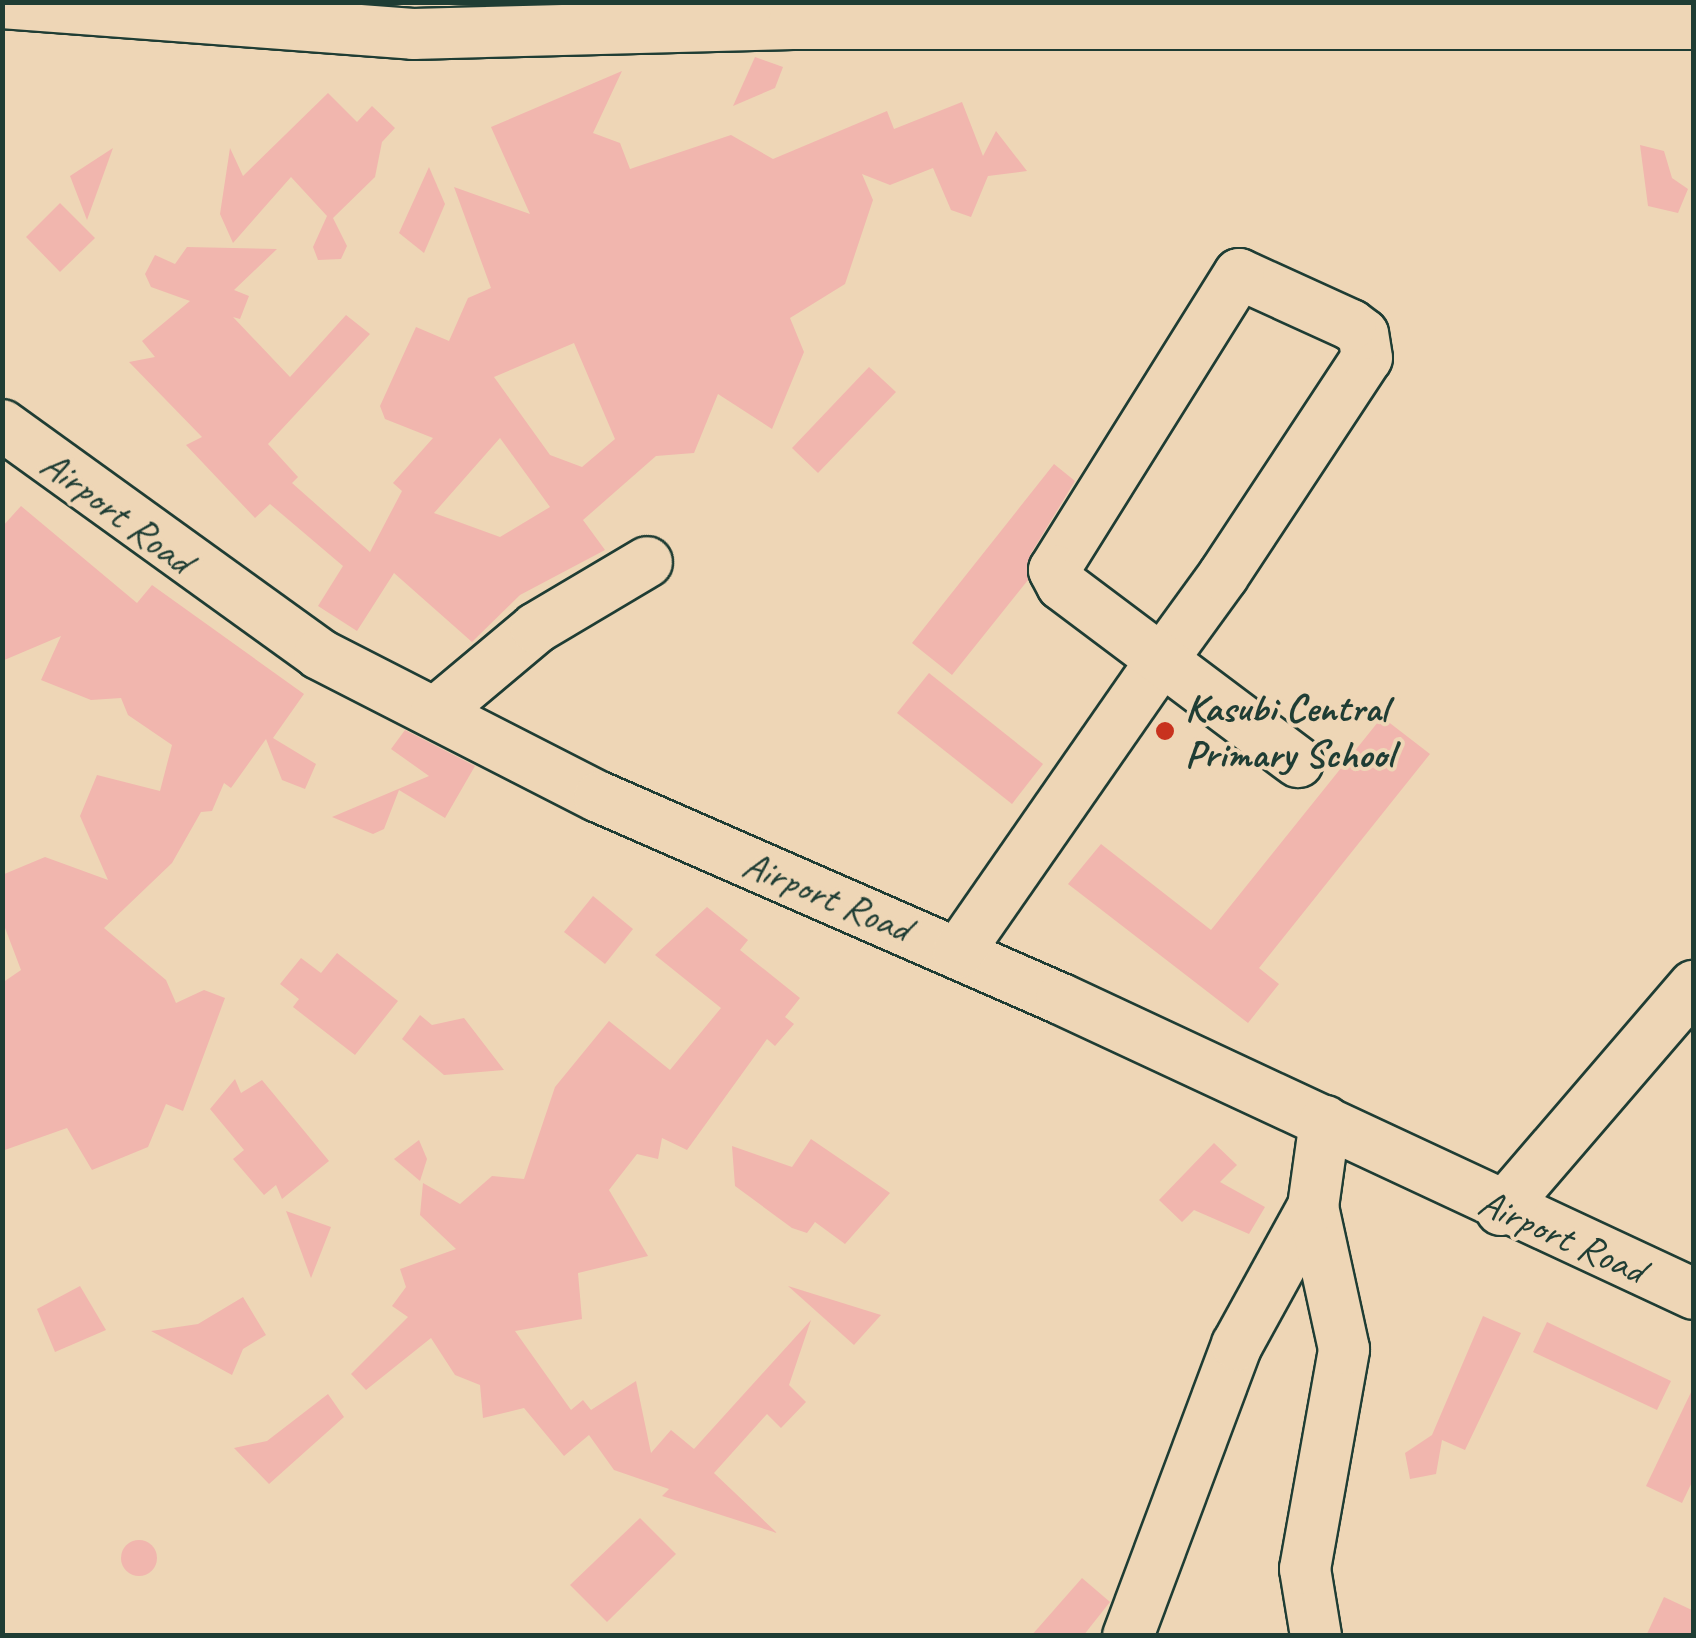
<!DOCTYPE html>
<html>
<head>
<meta charset="utf-8">
<style>
  body { margin:0 }
  #map { position:relative; width:1696px; height:1638px; overflow:hidden; background:#eed6b6; font-family:Caveat,sans-serif }
  div>[style] { position:absolute }
  [style*='--x'] { left:calc(var(--x)*1px); top:calc(var(--y)*1px); width:calc(var(--w)*1px); rotate:calc(var(--a)*1deg) }
  .building>* { inset:0; background:#f1b6ae }
  .round { border-radius:50% }
  .roads { filter:drop-shadow(2px 0 #1f3d34) drop-shadow(-2px 0 #1f3d34) drop-shadow(0 2px #1f3d34) drop-shadow(0 -2px #1f3d34) }
  .minor>* { height:50px; margin:-25px; padding:0 25px; transform-origin:25px; border-radius:25px; background:#eed6b6 }
  .dots>* { width:28px; height:28px; translate:-50% -50%; box-sizing:border-box; border:5px solid #eed6b6; border-radius:50% }
  span { translate:-50% -50%; white-space:nowrap; text-align:center; line-height:1.15; -webkit-text-stroke:8px #eed6b6; paint-order:stroke }
  .street-label { font-size:40px; color:#1f3d34 }
  .poi-label { font-size:40px; color:#1f3d34; font-weight:700 }
  .left { translate:0 -50%; text-align:left }
  .frame { position:absolute; inset:0; border:5px solid #1f3d34; pointer-events:none }
</style>
</head>
<body>
<div id="map">
  <div class="building">
    <i style="clip-path:polygon(755px 57px,783px 67px,775px 88px,733px 106px)"></i>
    <i style="clip-path:polygon(evenodd,622px 71px,593px 133px,620px 143px,630px 169px,731px 135px,773px 159px,887px 111px,894px 129px,962px 102px,983px 156px,996px 131px,1027px 171px,988px 176px,971px 217px,951px 210px,933px 168px,890px 185px,862px 174px,873px 200px,845px 284px,790px 318px,804px 352px,772px 429px,718px 394px,694px 453px,656px 456px,583px 520px,605px 550px,520px 595px,472px 642px,394px 573px,357px 631px,318px 606px,343px 566px,270px 504px,255px 518px,186px 445px,202px 437px,129px 362px,155px 357px,142px 341px,190px 301px,151px 287px,145px 274px,155px 255px,175px 264px,187px 247px,277px 249px,234px 290px,249px 296px,240px 319px,233px 317px,290px 377px,346px 315px,370px 334px,268px 444px,298px 477px,292px 483px,370px 552px,402px 491px,393px 483px,433px 438px,385px 419px,380px 406px,416px 327px,449px 341px,468px 298px,491px 288px,454px 187px,530px 214px,491px 127px,622px 71px,574px 343px,615px 439px,582px 467px,550px 455px,494px 377px,574px 343px,622px 71px,500px 438px,550px 507px,500px 537px,434px 513px,500px 438px)"></i>
    <i style="clip-path:polygon(328px 93px,357px 122px,372px 106px,395px 128px,382px 142px,375px 177px,333px 218px,347px 246px,341px 259px,318px 260px,313px 247px,327px 216px,291px 177px,233px 243px,220px 214px,230px 148px,243px 176px)"></i>
    <i style="clip-path:polygon(1640px 145px,1664px 151px,1672px 178px,1688px 189px,1678px 213px,1648px 206px)"></i>
    <i style="clip-path:polygon(113px 148px,87px 220px,70px 176px)"></i>
    <i style="clip-path:polygon(429px 167px,445px 204px,424px 253px,399px 233px)"></i>
    <i style="clip-path:polygon(60px 203px,95px 238px,60px 272px,26px 237px)"></i>
    <i style="clip-path:polygon(869px 367px,896px 392px,818px 473px,792px 448px)"></i>
    <i style="clip-path:polygon(1054px 464px,1075px 481px,1030px 555px,1028px 580px,952px 675px,912px 643px)"></i>
    <i style="clip-path:polygon(21px 506px,137px 603px,152px 585px,304px 694px,273px 738px,316px 764px,305px 789px,282px 780px,266px 739px,231px 788px,224px 783px,212px 811px,201px 812px,172px 863px,104px 928px,166px 980px,176px 1003px,204px 990px,225px 998px,183px 1111px,166px 1104px,148px 1147px,92px 1170px,67px 1128px,2px 1151px,2px 983px,21px 970px,2px 920px,2px 875px,45px 857px,108px 880px,80px 816px,97px 775px,160px 791px,172px 745px,128px 715px,121px 698px,91px 700px,41px 680px,61px 636px,2px 661px,2px 527px)"></i>
    <i style="clip-path:polygon(929px 673px,1043px 764px,1012px 804px,897px 713px)"></i>
    <i style="clip-path:polygon(1382px 717px,1430px 754px,1259px 968px,1279px 984px,1248px 1023px,1068px 884px,1101px 844px,1211px 930px)"></i>
    <i style="clip-path:polygon(405px 730px,475px 766px,445px 818px,399px 790px,384px 829px,373px 834px,332px 817px,429px 776px,391px 749px)"></i>
    <i style="clip-path:polygon(593px 896px,633px 929px,605px 964px,564px 932px)"></i>
    <i style="clip-path:polygon(707px 907px,748px 940px,740px 950px,800px 998px,785px 1017px,794px 1024px,775px 1046px,767px 1039px,687px 1150px,662px 1138px,658px 1159px,637px 1154px,609px 1190px,648px 1256px,578px 1273px,582px 1319px,515px 1331px,571px 1410px,583px 1400px,591px 1410px,636px 1381px,651px 1453px,671px 1430px,694px 1449px,811px 1320px,789px 1385px,806px 1402px,781px 1428px,767px 1414px,714px 1473px,777px 1533px,662px 1496px,669px 1489px,614px 1470px,589px 1435px,564px 1456px,524px 1408px,483px 1418px,480px 1385px,455px 1375px,431px 1338px,366px 1390px,351px 1374px,408px 1317px,392px 1306px,406px 1287px,400px 1269px,456px 1249px,420px 1215px,423px 1183px,460px 1204px,492px 1176px,524px 1179px,555px 1087px,609px 1021px,670px 1070px,721px 1008px,655px 955px)"></i>
    <i style="clip-path:polygon(337px 953px,398px 1001px,355px 1055px,293px 1007px,299px 999px,280px 984px,301px 958px,321px 973px)"></i>
    <i style="clip-path:polygon(420px 1015px,432px 1025px,464px 1018px,504px 1070px,444px 1075px,402px 1039px)"></i>
    <i style="clip-path:polygon(235px 1079px,241px 1093px,262px 1080px,329px 1161px,282px 1199px,276px 1185px,264px 1195px,233px 1159px,244px 1150px,210px 1109px)"></i>
    <i style="clip-path:polygon(811px 1139px,890px 1193px,845px 1244px,815px 1222px,807px 1233px,792px 1228px,735px 1186px,732px 1146px,792px 1167px)"></i>
    <i style="clip-path:polygon(419px 1140px,427px 1159px,420px 1181px,394px 1159px)"></i>
    <i style="clip-path:polygon(1214px 1143px,1237px 1165px,1220px 1182px,1265px 1207px,1249px 1234px,1194px 1210px,1182px 1222px,1159px 1200px)"></i>
    <i style="clip-path:polygon(286px 1211px,331px 1227px,311px 1278px)"></i>
    <i style="clip-path:polygon(80px 1286px,106px 1330px,55px 1352px,37px 1309px)"></i>
    <i style="clip-path:polygon(788px 1286px,881px 1315px,854px 1345px)"></i>
    <i style="clip-path:polygon(243px 1297px,266px 1335px,243px 1349px,232px 1375px,151px 1331px,198px 1324px)"></i>
    <i style="clip-path:polygon(1483px 1316px,1521px 1333px,1465px 1450px,1442px 1440px,1436px 1474px,1410px 1479px,1405px 1453px,1432px 1435px)"></i>
    <i style="clip-path:polygon(1547px 1322px,1671px 1381px,1657px 1410px,1533px 1352px)"></i>
    <i style="clip-path:polygon(1694px 1386px,1694px 1478px,1682px 1503px,1646px 1486px)"></i>
    <i style="clip-path:polygon(328px 1394px,344px 1417px,269px 1484px,234px 1448px,267px 1441px)"></i>
    <i style="clip-path:polygon(640px 1518px,676px 1554px,607px 1622px,570px 1585px)"></i>
    <i class="round" style="left:121px;top:1540px;width:36px;height:36px"></i>
    <i style="clip-path:polygon(1082px 1578px,1110px 1602px,1083px 1636px,1031px 1636px)"></i>
    <i style="clip-path:polygon(1664px 1597px,1694px 1611px,1694px 1636px,1646px 1636px)"></i>
  </div>
  <div class="roads">
    <div class="minor">
      <i style="--x:2;--y:3;--w:412;--a:4.3"></i>
      <i style="--x:413;--y:34;--w:380;--a:-1.5"></i>
      <i style="--x:793;--y:24;--w:901;--a:0"></i>
      <i style="--x:2;--y:425;--w:391;--a:35.8"></i>
      <i style="--x:319;--y:654;--w:314;--a:27.1"></i>
      <i style="--x:599;--y:797;--w:504;--a:23.62"></i>
      <i style="--x:1061;--y:999;--w:698;--a:24.99"></i>
      <i style="--x:436;--y:712;--w:131;--a:-40"></i>
      <i style="--x:536;--y:628;--w:129;--a:-30.7"></i>
      <i style="--x:958;--y:953;--w:357;--a:-55.2"></i>
      <i style="--x:1162;--y:660;--w:104;--a:-54"></i>
      <i style="--x:1223;--y:576;--w:261;--a:-56.6"></i>
      <i style="--x:1367;--y:358;--w:24;--a:-99"></i>
      <i style="--x:1363;--y:334;--w:15;--a:-143"></i>
      <i style="--x:1351;--y:325;--w:123;--a:-155.5"></i>
      <i style="--x:1239;--y:274;--w:349;--a:122"></i>
      <i style="--x:1054;--y:570;--w:17;--a:62"></i>
      <i style="--x:1062;--y:585;--w:295;--a:36.9"></i>
      <i style="--x:1501;--y:1210;--w:296;--a:-49.3"></i>
      <i style="--x:1128;--y:1636;--w:311;--a:-69.5"></i>
      <i style="--x:1237;--y:1345;--w:158;--a:-61.2"></i>
      <i style="--x:1316;--y:1636;--w:68;--a:-99.3"></i>
      <i style="--x:1305;--y:1569;--w:223;--a:-79.9"></i>
      <i style="--x:1344;--y:1349;--w:145;--a:-102.3"></i>
      <i style="--x:1313;--y:1207;--w:87;--a:-82.1"></i>
    </div>
  </div>
  <div class="dots">
    <i style="left:1165px;top:731px;background:#c8321e"></i>
  </div>
  <div class="street-label">
    <span style="left:117px;top:512px;rotate:37deg">Airport Road</span>
    <span style="left:827px;top:896px;rotate:23deg">Airport Road</span>
    <span style="left:1562px;top:1236px;rotate:24deg">Airport Road</span>
  </div>
  <div class="poi-label">
    <span class="left" style="left:1185px;top:731px">Kasubi Central<br>Primary School</span>
  </div>
  <div class="frame"></div>
</div>
</body>
</html>
